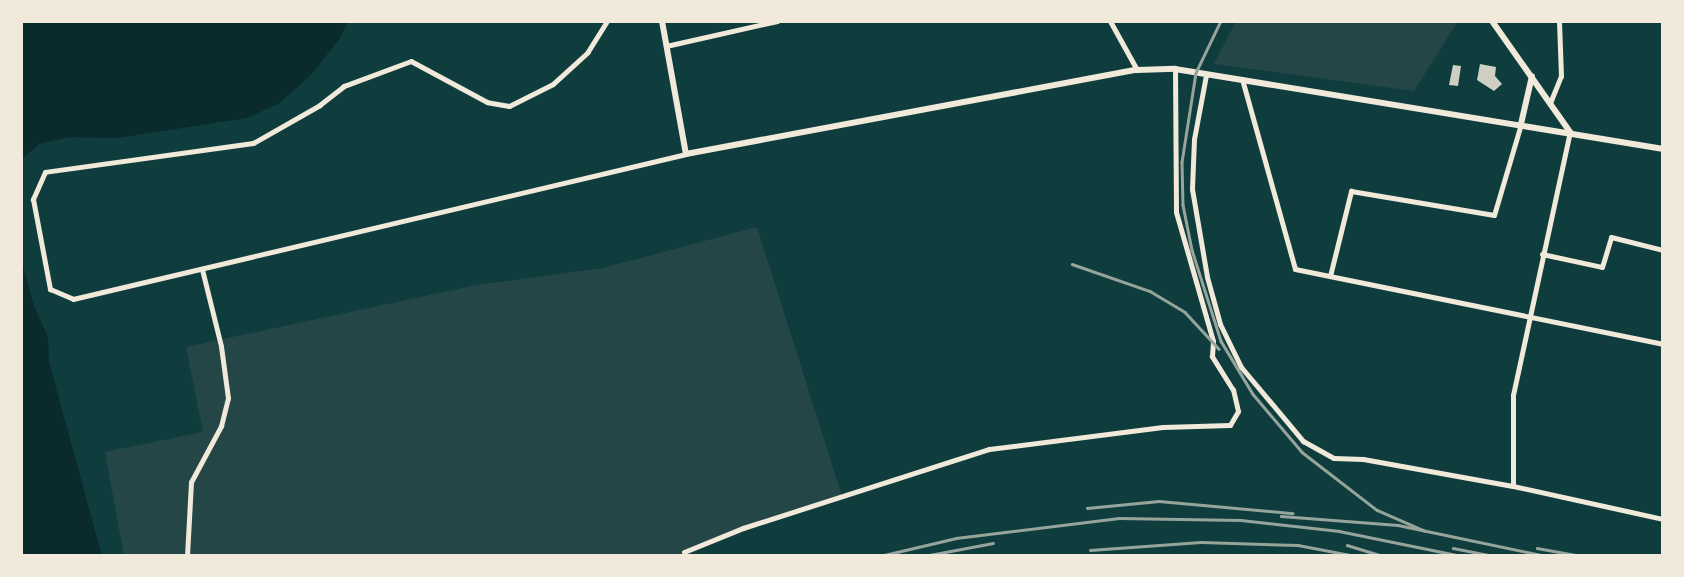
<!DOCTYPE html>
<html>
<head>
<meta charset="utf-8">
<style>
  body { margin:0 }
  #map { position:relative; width:1684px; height:577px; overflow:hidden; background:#0f3d3e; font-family:Georgia,serif }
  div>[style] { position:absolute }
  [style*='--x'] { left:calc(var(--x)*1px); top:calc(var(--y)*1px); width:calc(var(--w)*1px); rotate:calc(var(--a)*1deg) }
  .green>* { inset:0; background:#244646 }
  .water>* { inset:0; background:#0a2a2b }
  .building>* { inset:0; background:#cfcfc3 }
  .minor>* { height:5px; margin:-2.5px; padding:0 2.5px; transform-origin:2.5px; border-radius:2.5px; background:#f1e9da }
  .tertiary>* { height:6px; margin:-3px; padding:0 3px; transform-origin:3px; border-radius:3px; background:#f1e9da }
  .rail>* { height:2.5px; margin:-1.25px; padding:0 1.25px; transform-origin:1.25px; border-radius:1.25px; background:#97a49c }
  span { translate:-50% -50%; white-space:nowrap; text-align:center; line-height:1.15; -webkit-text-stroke:7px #f1e9da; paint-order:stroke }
  .frame { position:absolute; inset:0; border:23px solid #f1e9da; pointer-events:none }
</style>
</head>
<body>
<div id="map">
  <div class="green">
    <i style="clip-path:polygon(1236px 21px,1458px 21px,1414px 91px,1214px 64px)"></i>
    <i style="clip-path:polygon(757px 227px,842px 496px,674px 556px,124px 556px,105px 452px,203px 432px,186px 347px,476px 285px,603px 268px)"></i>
  </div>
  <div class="water">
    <i style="clip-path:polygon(21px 21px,348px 21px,340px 38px,311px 75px,278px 104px,247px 118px,117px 138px,69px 137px,39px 144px,21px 160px)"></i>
    <i style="clip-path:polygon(21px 257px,34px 306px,48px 337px,49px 362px,102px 556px,21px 556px)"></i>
  </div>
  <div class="building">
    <i style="clip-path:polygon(1480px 64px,1496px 67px,1495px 76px,1502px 84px,1494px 91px,1477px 80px)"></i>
    <i style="clip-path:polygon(1453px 65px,1461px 66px,1458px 86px,1449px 85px)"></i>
  </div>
  <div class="minor">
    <i style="--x:607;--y:21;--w:36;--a:122"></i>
    <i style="--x:588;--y:52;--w:47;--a:137.6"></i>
    <i style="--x:553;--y:84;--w:49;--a:153.4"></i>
    <i style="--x:509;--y:106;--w:22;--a:-170"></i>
    <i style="--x:487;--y:102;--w:86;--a:-151.7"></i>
    <i style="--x:411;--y:61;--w:72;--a:159.5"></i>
    <i style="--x:344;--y:86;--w:31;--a:142"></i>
    <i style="--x:320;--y:105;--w:77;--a:150.4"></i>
    <i style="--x:253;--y:143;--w:210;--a:172.1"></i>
    <i style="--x:45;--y:172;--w:30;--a:114"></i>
    <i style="--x:33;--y:199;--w:92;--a:79.3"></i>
    <i style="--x:50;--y:289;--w:25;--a:23"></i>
    <i style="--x:73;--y:299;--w:630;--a:-13.31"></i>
    <i style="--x:1110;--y:21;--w:56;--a:61.1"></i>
    <i style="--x:666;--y:46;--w:114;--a:-12.7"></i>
    <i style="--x:1206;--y:75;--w:65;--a:100.6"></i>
    <i style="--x:1194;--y:139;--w:50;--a:92.3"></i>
    <i style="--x:1192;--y:189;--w:89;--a:80.3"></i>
    <i style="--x:1207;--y:277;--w:49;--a:74.5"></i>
    <i style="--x:1220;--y:324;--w:48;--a:64"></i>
    <i style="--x:1241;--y:367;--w:97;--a:50"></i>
    <i style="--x:1303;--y:441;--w:35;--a:29"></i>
    <i style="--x:1334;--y:458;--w:29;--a:2"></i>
    <i style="--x:1363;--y:459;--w:152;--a:10.2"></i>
    <i style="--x:1513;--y:486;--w:154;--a:12.4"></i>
    <i style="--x:1242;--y:79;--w:197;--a:74.4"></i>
    <i style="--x:1295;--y:269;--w:376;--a:11.5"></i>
    <i style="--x:1550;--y:103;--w:29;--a:-68"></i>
    <i style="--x:1561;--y:76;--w:55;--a:-92.1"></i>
    <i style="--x:1542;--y:254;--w:61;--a:12.2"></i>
    <i style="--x:1602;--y:267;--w:31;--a:-73"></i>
    <i style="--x:1611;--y:237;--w:54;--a:14"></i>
    <i style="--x:1330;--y:276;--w:88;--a:-76.1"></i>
    <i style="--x:1351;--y:191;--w:145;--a:9.5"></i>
    <i style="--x:1494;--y:215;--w:95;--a:-73.5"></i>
    <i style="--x:1513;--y:486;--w:91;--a:-90"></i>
    <i style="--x:1513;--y:395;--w:269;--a:-77.8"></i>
    <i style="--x:684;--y:552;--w:64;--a:-22.1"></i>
    <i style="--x:743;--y:528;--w:258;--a:-17.8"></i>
    <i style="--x:989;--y:449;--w:175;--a:-7.2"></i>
    <i style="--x:1163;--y:427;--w:67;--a:-1.7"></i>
    <i style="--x:1230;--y:425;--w:16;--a:-60"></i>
    <i style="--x:1238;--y:411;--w:22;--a:-103"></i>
    <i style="--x:1233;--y:390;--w:40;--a:-122"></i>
    <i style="--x:1212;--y:356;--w:15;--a:-86"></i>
    <i style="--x:1213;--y:341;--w:134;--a:-106"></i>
    <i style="--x:1176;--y:212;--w:143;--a:-90.4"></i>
    <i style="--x:187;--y:556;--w:74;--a:-86.9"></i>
    <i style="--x:191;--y:482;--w:64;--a:-61.8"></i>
    <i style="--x:221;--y:426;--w:29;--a:-76"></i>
    <i style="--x:228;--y:398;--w:52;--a:-97.7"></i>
    <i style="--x:221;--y:346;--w:79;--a:-103.9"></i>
  </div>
  <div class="tertiary">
    <i style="--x:662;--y:21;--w:135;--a:79.8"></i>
    <i style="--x:686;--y:154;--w:459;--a:-10.6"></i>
    <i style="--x:1137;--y:70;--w:38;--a:-2"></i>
    <i style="--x:1175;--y:69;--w:495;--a:9.3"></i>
    <i style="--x:1492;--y:21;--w:136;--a:54.9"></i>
    <i style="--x:1521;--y:124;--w:49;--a:-77.1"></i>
  </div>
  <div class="rail">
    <i style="--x:1221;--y:21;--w:58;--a:115.7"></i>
    <i style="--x:1196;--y:73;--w:90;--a:98.9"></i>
    <i style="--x:1182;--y:162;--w:43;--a:88.7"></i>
    <i style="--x:1183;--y:205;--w:46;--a:78.7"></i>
    <i style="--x:1192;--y:250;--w:96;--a:72.3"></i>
    <i style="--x:1221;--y:341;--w:62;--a:58.9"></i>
    <i style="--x:1253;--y:394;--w:76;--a:49.8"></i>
    <i style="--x:1302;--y:452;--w:95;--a:37.7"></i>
    <i style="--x:1377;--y:510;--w:52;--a:23.6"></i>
    <i style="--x:1072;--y:264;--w:83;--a:19.1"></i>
    <i style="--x:1150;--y:291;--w:41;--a:31"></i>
    <i style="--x:1185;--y:312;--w:50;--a:47.4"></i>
    <i style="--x:1087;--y:508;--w:72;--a:-5.6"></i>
    <i style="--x:1159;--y:501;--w:134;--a:5.2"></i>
    <i style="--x:1281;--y:516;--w:117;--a:4.4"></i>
    <i style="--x:1398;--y:525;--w:152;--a:11.8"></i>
    <i style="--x:1347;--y:545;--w:37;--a:17"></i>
    <i style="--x:1453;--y:548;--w:42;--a:11"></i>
    <i style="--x:1537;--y:548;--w:46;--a:10.1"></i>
    <i style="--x:1090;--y:550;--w:111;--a:-4.1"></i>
    <i style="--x:1201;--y:542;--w:97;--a:1.8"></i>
    <i style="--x:1298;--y:545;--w:58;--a:10.9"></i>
    <i style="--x:880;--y:556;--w:78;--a:-13.3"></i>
    <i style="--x:956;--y:538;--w:164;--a:-7"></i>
    <i style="--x:1119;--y:518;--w:122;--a:0.9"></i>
    <i style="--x:1241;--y:520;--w:99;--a:6.4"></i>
    <i style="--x:1339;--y:531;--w:126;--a:11.5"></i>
    <i style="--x:924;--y:556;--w:70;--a:-10.7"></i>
  </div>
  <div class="frame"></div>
</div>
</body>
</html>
